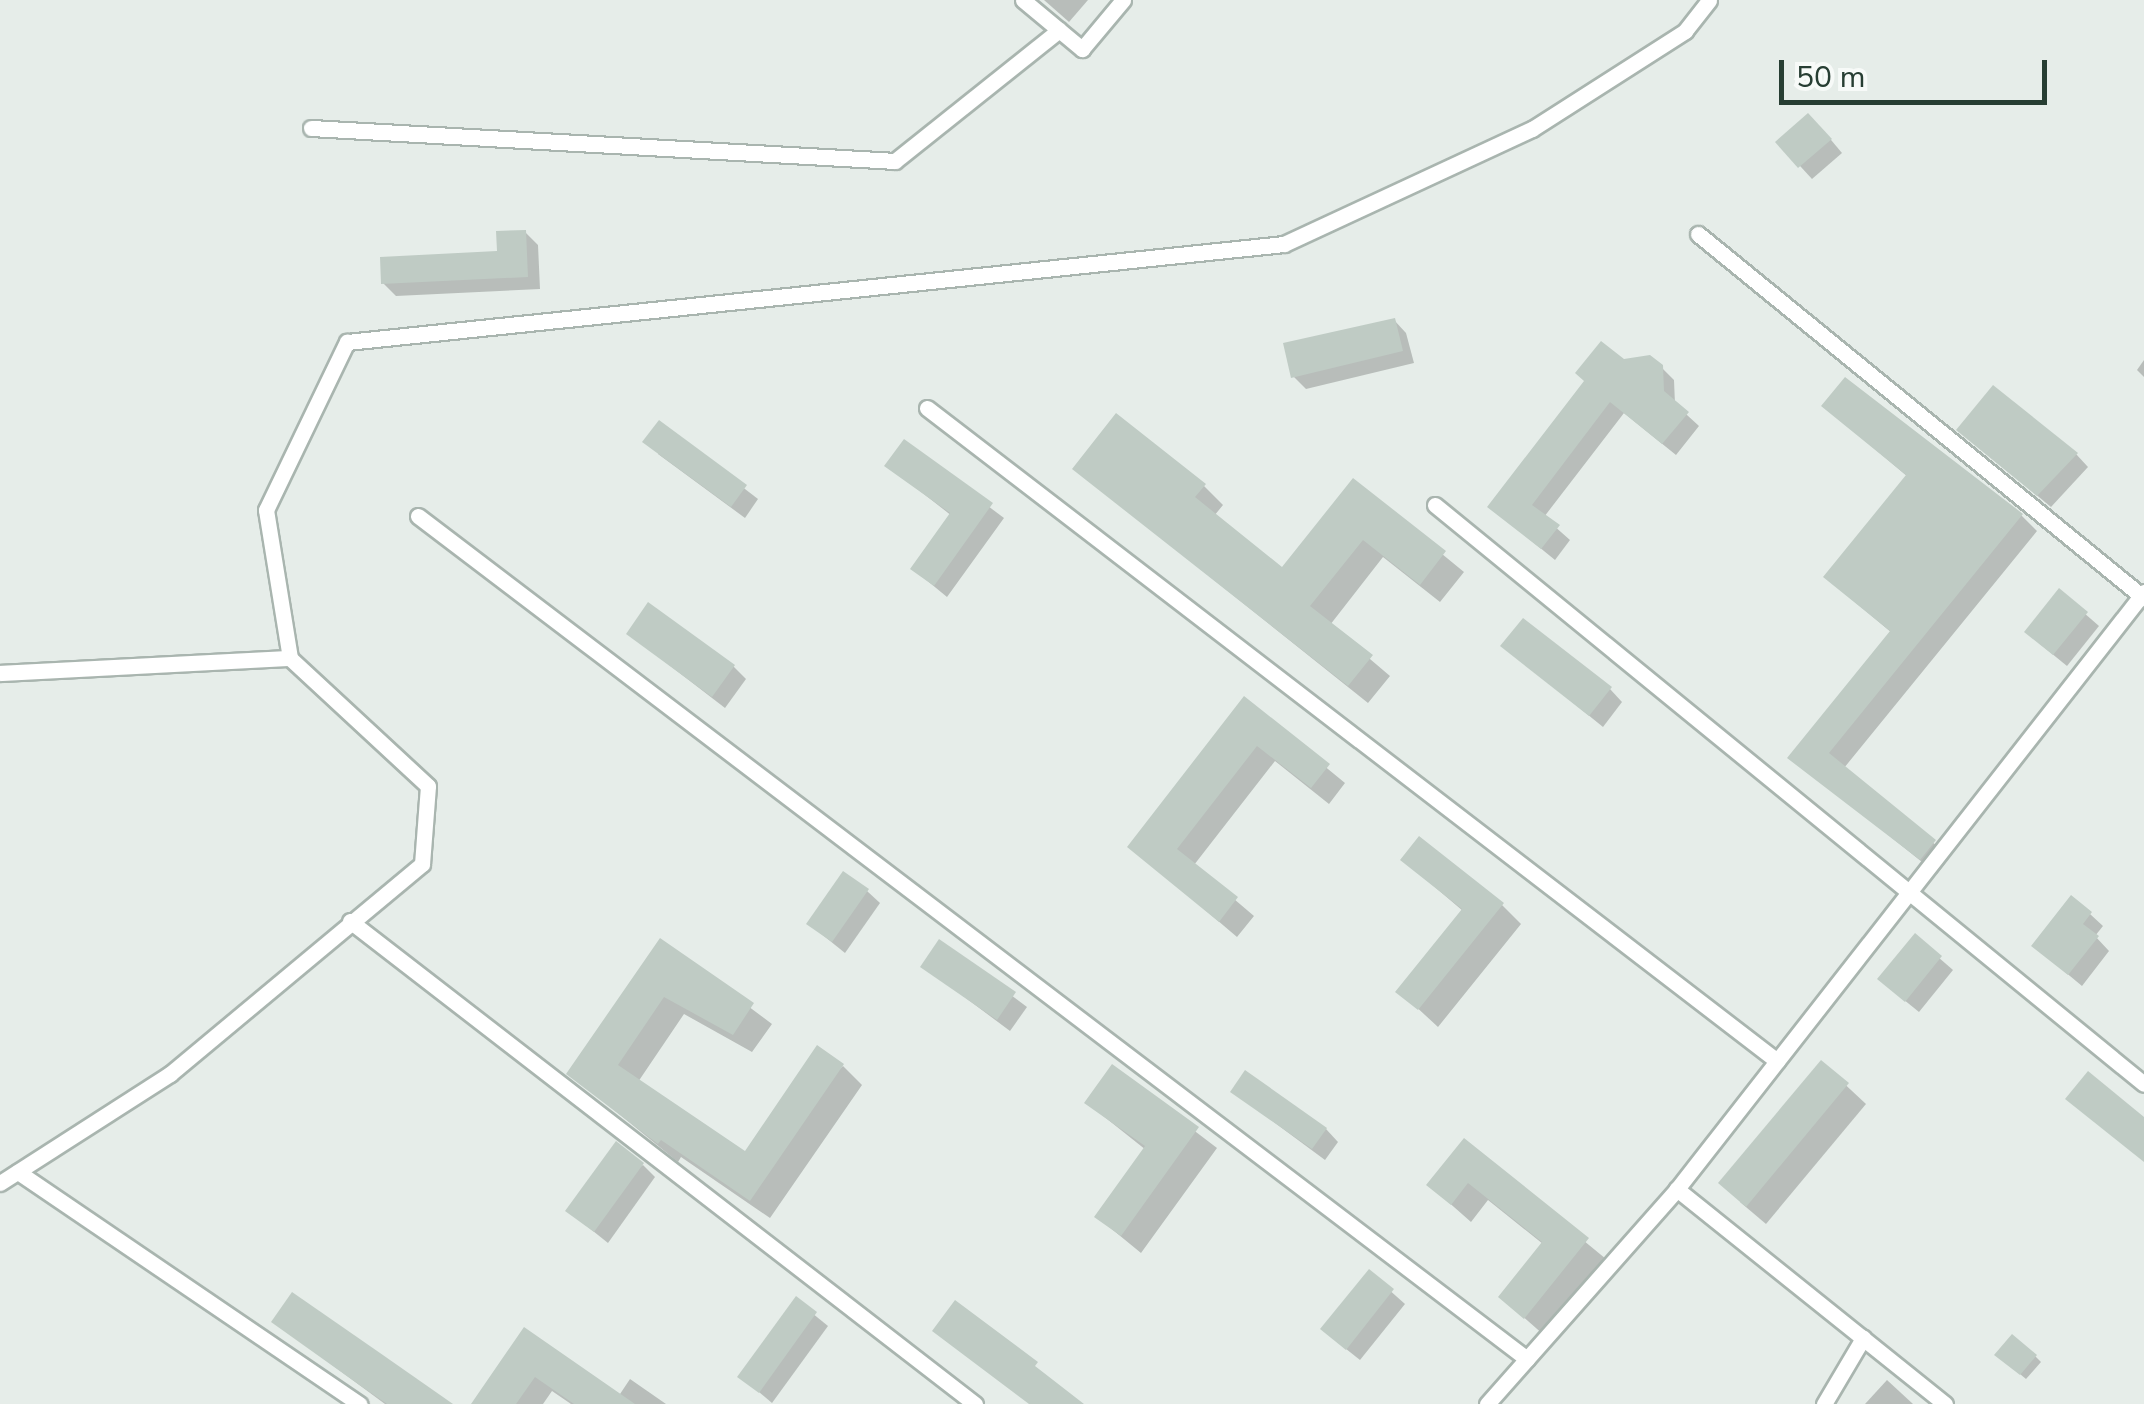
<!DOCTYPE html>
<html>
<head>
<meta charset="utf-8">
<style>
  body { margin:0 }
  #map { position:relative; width:2144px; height:1404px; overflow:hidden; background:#e6ede9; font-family:"Nunito Sans",sans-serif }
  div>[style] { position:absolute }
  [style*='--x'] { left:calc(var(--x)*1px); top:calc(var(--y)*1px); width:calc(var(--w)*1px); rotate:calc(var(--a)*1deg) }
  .shadow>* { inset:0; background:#0003 }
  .building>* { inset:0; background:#bfcbc4 }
  .roads { filter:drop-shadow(2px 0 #a9b5af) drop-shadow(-2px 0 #a9b5af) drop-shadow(0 2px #a9b5af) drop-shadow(0 -2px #a9b5af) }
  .lane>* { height:15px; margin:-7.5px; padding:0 7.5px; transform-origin:7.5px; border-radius:7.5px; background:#fff }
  span { translate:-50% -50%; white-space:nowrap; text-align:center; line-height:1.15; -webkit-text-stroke:8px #f7faf8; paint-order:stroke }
  .scale { position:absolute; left:1779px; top:60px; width:268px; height:45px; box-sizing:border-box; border:5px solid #273e33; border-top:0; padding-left:12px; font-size:30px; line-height:35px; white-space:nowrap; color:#273e33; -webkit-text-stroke:8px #f7faf8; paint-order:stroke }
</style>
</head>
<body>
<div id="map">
  <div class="shadow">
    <i style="clip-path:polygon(1044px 0,1088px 0,1069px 22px)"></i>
    <i style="clip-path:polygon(1821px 128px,1842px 153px,1812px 179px,1778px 142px)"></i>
    <i style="clip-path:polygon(525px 232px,538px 245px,540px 289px,396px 296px,383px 283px,500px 254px)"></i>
    <i style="clip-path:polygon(1394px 320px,1406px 333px,1414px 363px,1306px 389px,1293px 376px)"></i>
    <i style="clip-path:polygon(2144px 360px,2144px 377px,2137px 370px)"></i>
    <i style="clip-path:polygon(1623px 362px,1661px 367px,1674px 380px,1675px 404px,1699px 426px,1676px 455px,1624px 413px,1544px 517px,1570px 540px,1555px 560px,1490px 507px)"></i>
    <i style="clip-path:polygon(1824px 406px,2021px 515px,2037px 531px,1844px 768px,1950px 857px,1937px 874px,1791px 757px,1892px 633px,1843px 592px,1908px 477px)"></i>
    <i style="clip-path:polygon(659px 423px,758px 499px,745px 518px,658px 454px)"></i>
    <i style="clip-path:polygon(1972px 442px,2076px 454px,2088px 467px,2051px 507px)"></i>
    <i style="clip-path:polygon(904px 443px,1004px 518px,947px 597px,913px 569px,952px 516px,888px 466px)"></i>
    <i style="clip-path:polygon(1075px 469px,1204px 486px,1223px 505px,1214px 516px,1283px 570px,1353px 481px,1464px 572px,1440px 602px,1383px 557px,1330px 625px,1390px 676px,1368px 703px)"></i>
    <i style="clip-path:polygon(2060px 592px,2099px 626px,2067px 666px,2040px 644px)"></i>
    <i style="clip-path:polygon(629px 634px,733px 666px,746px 679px,725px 708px)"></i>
    <i style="clip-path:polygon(1503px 646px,1610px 689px,1622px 702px,1603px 727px)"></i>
    <i style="clip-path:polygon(1244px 700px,1345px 783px,1329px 804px,1275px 761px,1194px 865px,1254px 916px,1237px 937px,1130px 846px)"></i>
    <i style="clip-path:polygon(1403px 860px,1502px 905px,1521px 924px,1438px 1027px,1399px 991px,1463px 911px)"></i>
    <i style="clip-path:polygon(867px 891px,880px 903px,845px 953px,809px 924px)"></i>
    <i style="clip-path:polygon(2090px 914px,2103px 926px,2095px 936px,2109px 951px,2082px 986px,2034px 946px)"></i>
    <i style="clip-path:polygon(1915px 937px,1953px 970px,1919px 1012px,1893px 991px)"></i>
    <i style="clip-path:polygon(661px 941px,772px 1024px,752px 1052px,684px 1014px,638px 1082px,745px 1155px,843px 1066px,862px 1085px,770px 1218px,681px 1157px,678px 1162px,570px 1074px)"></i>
    <i style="clip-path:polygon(940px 942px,1027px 1007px,1010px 1031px,923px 966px)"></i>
    <i style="clip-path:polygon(1822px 1063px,1866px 1104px,1766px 1224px,1740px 1202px)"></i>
    <i style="clip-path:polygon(1112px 1068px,1217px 1148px,1141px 1253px,1097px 1217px,1146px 1150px,1087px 1103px)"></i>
    <i style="clip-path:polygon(1233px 1092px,1326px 1129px,1338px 1142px,1325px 1160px)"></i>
    <i style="clip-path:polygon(1464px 1142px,1606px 1259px,1545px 1336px,1501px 1297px,1543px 1244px,1488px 1200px,1471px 1222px,1429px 1185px)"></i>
    <i style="clip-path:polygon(643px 1165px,655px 1177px,608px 1243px,568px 1211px)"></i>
    <i style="clip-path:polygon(1369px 1272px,1405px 1304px,1360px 1360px,1336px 1341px)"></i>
    <i style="clip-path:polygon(796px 1300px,828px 1326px,772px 1403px,741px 1377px)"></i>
    <i style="clip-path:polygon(274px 1322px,449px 1404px,385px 1404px)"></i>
    <i style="clip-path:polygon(524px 1331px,618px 1397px,630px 1379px,666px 1404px,571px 1404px,552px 1391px,543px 1404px,474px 1404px)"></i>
    <i style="clip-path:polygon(2035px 1356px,2041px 1362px,2026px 1379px,2003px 1360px)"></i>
    <i style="clip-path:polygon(1887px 1380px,1913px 1404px,1865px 1404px)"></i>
  </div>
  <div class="building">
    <i style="clip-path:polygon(1808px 113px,1832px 139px,1798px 168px,1775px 142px)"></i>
    <i style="clip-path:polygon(526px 230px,528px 277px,381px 284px,380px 257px,497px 251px,496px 231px)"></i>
    <i style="clip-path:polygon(1395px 318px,1403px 351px,1291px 378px,1283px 343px)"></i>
    <i style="clip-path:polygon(1601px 341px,1624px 359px,1650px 355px,1663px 365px,1664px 391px,1689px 412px,1662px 444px,1610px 402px,1532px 505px,1560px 525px,1541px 549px,1487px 507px,1584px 381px,1575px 373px)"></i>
    <i style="clip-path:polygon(1845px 377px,2023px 514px,1829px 753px,1936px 840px,1920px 860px,1787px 758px,1890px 631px,1823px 577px,1906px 475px,1821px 406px)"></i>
    <i style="clip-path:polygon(1993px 385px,2078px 453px,2037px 496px,1956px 430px)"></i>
    <i style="clip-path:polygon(1116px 413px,1206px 484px,1195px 497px,1282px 567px,1353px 478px,1446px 551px,1420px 585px,1363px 540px,1310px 606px,1373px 655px,1348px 686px,1072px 469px)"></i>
    <i style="clip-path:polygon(659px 420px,747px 485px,731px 507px,642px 442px)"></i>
    <i style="clip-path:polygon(904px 439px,993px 503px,934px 586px,910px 569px,950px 513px,884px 466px)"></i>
    <i style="clip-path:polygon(2059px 588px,2088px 612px,2053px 655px,2024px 632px)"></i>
    <i style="clip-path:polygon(648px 602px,735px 665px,712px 697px,626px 634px)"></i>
    <i style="clip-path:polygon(1523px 618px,1612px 687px,1589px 716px,1500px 646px)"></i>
    <i style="clip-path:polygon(1244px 696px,1330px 764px,1311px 788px,1257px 746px,1177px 849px,1238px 897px,1219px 922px,1127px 847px)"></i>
    <i style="clip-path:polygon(1419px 836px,1504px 903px,1418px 1010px,1395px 992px,1462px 909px,1400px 860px)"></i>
    <i style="clip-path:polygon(843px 871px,869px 889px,832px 942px,806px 924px)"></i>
    <i style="clip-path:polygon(2071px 895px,2092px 912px,2083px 924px,2099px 936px,2068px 975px,2031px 946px)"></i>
    <i style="clip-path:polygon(1915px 933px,1942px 956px,1905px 1002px,1877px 979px)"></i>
    <i style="clip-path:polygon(660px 938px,754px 1003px,733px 1035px,664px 997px,618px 1065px,745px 1151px,817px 1045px,844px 1064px,750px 1201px,661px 1140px,658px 1144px,566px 1074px)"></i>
    <i style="clip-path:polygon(939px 939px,1016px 992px,997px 1020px,920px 967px)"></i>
    <i style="clip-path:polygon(1821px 1060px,1849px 1083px,1746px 1207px,1718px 1183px)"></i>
    <i style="clip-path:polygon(1112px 1064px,1199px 1127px,1121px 1236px,1094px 1217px,1145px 1146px,1084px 1103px)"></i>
    <i style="clip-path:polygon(1245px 1070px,1327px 1128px,1312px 1149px,1230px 1092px)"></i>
    <i style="clip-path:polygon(2088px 1071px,2144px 1117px,2144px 1162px,2065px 1099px)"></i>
    <i style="clip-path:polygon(1464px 1138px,1589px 1238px,1524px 1319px,1498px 1297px,1542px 1242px,1468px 1183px,1451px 1205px,1426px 1185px)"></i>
    <i style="clip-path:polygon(616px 1141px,644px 1163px,594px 1232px,565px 1211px)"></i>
    <i style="clip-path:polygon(1369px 1269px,1394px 1289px,1346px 1350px,1320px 1329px)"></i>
    <i style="clip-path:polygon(292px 1292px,380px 1353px,453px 1404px,387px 1404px,358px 1384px,271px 1322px)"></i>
    <i style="clip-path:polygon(796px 1296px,817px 1312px,759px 1393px,737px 1377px)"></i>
    <i style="clip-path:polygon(955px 1300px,1038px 1362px,1035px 1366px,1084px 1404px,1029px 1404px,932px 1331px)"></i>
    <i style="clip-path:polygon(524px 1327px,635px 1404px,574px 1404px,535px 1377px,516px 1404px,471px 1404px)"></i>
    <i style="clip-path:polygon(2012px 1334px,2037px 1355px,2020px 1375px,1994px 1355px)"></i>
  </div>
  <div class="roads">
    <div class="lane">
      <i style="--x:1023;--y:0;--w:77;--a:39.7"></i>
      <i style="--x:1082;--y:49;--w:64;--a:-50.1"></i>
      <i style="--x:311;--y:128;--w:585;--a:3.23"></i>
      <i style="--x:895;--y:161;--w:210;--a:-38.6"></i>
      <i style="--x:1698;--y:234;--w:576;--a:39.22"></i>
      <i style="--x:927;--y:408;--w:1072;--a:37.53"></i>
      <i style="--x:1435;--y:505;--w:915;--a:39.24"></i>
      <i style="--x:418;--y:516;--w:1393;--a:37.24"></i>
      <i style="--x:0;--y:673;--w:290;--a:-3"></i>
      <i style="--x:350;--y:921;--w:790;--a:37.7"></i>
      <i style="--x:18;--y:1172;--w:413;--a:34.2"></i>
      <i style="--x:0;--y:1183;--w:202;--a:-32.7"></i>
      <i style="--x:170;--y:1074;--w:328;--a:-39.8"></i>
      <i style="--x:422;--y:864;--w:78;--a:-85.6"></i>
      <i style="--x:428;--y:786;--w:188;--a:-137.2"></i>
      <i style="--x:290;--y:658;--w:150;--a:-99.2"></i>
      <i style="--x:266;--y:510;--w:187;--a:-64.3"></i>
      <i style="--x:347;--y:342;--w:942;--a:-5.97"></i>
      <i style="--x:1284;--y:244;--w:273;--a:-24.9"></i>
      <i style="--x:1532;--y:129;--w:182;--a:-32.6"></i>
      <i style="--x:1685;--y:31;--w:39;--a:-52"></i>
      <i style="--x:1487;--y:1404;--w:287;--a:-48.5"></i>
      <i style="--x:1824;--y:1404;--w:77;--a:-59.4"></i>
      <i style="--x:1945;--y:1404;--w:344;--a:-141.3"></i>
      <i style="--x:1677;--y:1189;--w:758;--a:-51.97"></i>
    </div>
  </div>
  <div class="scale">50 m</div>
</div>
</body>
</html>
